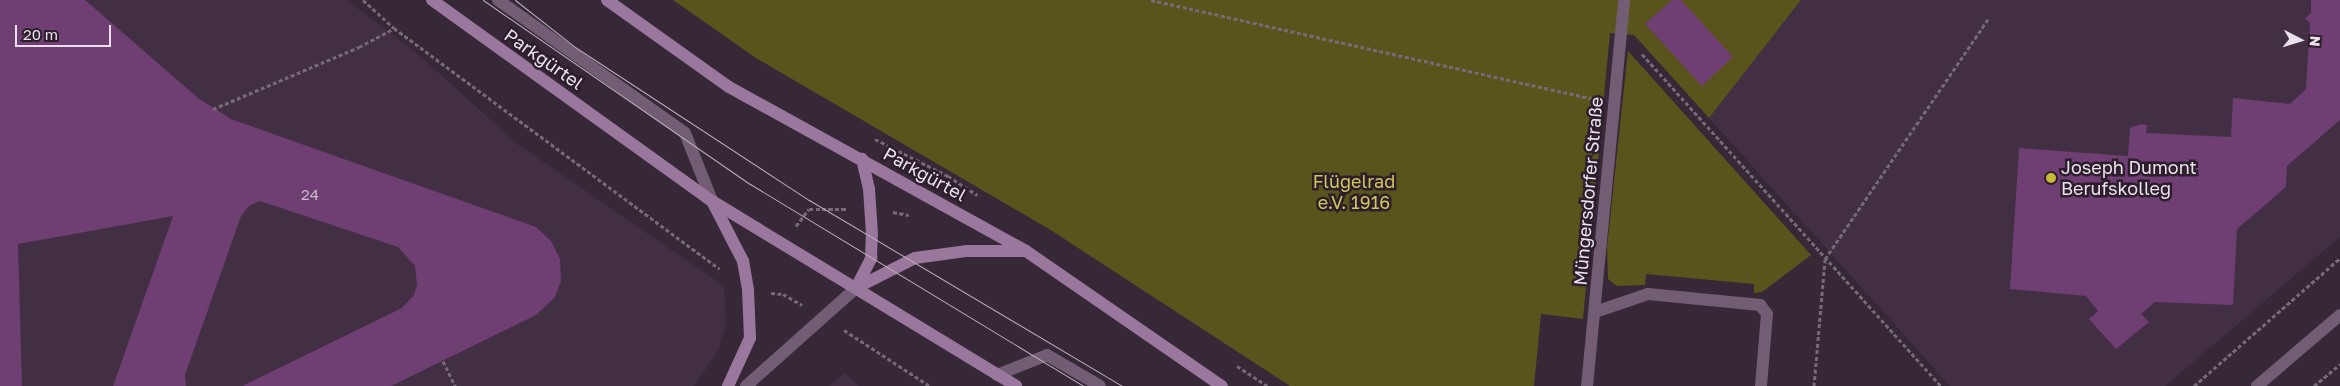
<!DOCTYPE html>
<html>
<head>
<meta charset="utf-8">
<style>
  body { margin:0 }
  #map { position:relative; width:2340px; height:386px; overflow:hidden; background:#362837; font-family:"Golos Text",sans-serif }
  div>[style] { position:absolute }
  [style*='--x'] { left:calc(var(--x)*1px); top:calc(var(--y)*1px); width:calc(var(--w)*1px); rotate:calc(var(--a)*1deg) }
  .built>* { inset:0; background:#422f43 }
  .green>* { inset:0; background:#59531c }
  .building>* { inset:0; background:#6f3e72 }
  .path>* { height:3px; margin-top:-1.5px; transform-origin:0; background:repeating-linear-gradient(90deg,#766a77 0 4px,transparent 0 6.5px) }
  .service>* { height:12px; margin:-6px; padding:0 6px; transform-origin:6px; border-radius:6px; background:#735d74 }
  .minor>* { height:12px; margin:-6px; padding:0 6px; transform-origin:6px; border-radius:6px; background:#735d74 }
  .secondary>* { height:12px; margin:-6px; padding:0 6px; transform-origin:6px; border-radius:6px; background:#9a779c }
  .tram>* { height:1px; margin:-0.5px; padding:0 0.5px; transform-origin:0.5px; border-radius:0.5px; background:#baafba }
  .dots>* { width:14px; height:14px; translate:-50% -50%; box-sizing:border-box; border:2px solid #2c1e2c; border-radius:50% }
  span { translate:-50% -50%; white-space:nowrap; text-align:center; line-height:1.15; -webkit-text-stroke:5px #2c1e2c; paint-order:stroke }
  .number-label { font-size:15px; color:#cbb8cc }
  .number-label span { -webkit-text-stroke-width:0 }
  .street-label { font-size:18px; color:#eae1ea }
  .poi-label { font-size:18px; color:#eae1ea }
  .left { translate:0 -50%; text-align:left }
  .park-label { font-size:18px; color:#d3c759 }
  .north { position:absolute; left:2275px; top:15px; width:50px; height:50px; -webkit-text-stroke:4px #2c1e2c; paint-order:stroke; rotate:95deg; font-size:14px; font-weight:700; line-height:20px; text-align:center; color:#eae1ea }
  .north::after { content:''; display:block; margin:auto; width:18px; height:22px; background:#eae1ea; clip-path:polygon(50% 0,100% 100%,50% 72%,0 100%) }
  .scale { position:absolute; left:15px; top:25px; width:96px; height:22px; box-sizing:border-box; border:2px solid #eae1ea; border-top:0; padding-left:6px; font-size:15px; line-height:18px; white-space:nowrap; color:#eae1ea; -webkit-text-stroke:4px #2c1e2c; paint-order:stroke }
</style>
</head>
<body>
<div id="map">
  <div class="built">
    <i style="clip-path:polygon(0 0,347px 0,419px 55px,516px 143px,724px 286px,726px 324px,718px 351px,694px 386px,0 386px)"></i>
    <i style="clip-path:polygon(1801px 0,2340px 0,2340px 237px,2165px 386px,1950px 386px,1709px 118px)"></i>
    <i style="clip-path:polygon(845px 373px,859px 386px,829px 386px)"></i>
  </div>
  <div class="green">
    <i style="clip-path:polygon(673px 0,1801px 0,1709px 118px,1634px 35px,1610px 33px,1583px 319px,1541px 314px,1534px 386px,1290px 386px,1049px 229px,756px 58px)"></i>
    <i style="clip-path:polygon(1628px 51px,1811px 255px,1762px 292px,1754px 293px,1754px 284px,1646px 274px,1645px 285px,1617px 286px,1608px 279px,1607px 247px)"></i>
  </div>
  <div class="building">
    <i style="clip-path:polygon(0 0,85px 0,198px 98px,231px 119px,536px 227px,551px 241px,560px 259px,561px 281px,555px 297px,536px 315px,391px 386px,242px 386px,402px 308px,414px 295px,417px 285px,415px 266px,398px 247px,260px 201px,249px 206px,241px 216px,185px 375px,186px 386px,113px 386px,173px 216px,18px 244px,22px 386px,0 386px)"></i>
    <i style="clip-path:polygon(1672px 0,1681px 0,1733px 57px,1702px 86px,1645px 24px)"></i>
    <i style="clip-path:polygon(2311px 0,2340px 0,2340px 120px,2287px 166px,2286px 187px,2237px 229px,2233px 305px,2155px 302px,2141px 314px,2149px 322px,2116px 349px,2089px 319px,2098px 311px,2086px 296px,2010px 289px,2019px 148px,2128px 156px,2130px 128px,2141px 124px,2147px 125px,2146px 133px,2231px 137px,2233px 98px,2290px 104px,2306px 89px,2310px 23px,2305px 18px,2311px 13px)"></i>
  </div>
  <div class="path">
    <i style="--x:363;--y:0;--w:42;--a:42.1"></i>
    <i style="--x:394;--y:28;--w:405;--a:36.5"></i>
    <i style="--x:1151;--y:0;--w:453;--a:12.6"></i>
    <i style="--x:1642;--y:54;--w:447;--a:48"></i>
    <i style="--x:213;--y:109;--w:159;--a:-23"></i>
    <i style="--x:359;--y:47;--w:40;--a:-28"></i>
    <i style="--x:875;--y:139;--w:82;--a:26.9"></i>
    <i style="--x:948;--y:176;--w:35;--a:33"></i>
    <i style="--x:893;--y:212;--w:16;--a:11"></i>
    <i style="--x:796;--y:226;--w:21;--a:-53"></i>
    <i style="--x:809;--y:209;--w:38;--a:0"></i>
    <i style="--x:771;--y:293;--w:12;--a:5"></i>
    <i style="--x:783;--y:294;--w:22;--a:30"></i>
    <i style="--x:844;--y:330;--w:103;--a:33.1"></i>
    <i style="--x:443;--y:361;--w:28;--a:64"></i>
    <i style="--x:1237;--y:366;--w:37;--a:33"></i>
    <i style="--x:1814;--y:386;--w:127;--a:-85"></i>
    <i style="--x:1825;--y:259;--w:292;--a:-55.8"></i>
    <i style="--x:2194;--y:386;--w:194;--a:-41.2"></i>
    <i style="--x:2314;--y:386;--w:34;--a:-40"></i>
  </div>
  <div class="service">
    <i style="--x:498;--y:0;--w:229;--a:35.4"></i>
    <i style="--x:685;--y:133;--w:73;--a:68.3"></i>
    <i style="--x:1595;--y:312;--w:56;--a:-18.8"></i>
    <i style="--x:1648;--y:294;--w:113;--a:5.6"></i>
    <i style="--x:1760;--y:305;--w:11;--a:52"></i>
    <i style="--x:1767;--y:314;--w:72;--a:94.8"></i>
    <i style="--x:997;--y:375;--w:54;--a:-21.8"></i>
    <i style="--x:1047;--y:355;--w:61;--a:30.3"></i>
    <i style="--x:1587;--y:386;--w:388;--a:-84.5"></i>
  </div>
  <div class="minor">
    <i style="--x:746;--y:386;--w:147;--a:-41.7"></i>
    <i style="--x:2257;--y:386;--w:109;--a:-40.5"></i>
  </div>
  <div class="secondary">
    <i style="--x:432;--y:0;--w:345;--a:35.7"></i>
    <i style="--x:712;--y:201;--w:356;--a:31.3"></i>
    <i style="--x:607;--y:0;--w:150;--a:35.5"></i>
    <i style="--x:729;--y:87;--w:339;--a:28.9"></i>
    <i style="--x:1026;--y:251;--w:238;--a:34.6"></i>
    <i style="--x:712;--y:201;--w:68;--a:62.7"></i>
    <i style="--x:743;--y:261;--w:29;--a:80"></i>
    <i style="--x:748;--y:290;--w:48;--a:87.6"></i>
    <i style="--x:750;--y:338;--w:53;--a:114.6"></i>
    <i style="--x:856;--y:288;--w:66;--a:-27"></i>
    <i style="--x:915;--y:258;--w:51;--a:-7.8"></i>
    <i style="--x:966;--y:251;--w:60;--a:0"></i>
    <i style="--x:856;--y:288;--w:34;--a:-63"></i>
    <i style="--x:871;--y:258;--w:24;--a:-88"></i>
    <i style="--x:872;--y:234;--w:45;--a:-93.8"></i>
    <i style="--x:869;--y:189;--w:31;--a:-103"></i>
  </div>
  <div class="tram">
    <i style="--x:483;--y:0;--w:324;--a:34.6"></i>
    <i style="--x:750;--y:184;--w:390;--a:31.2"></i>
    <i style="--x:515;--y:0;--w:76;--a:38.1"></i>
    <i style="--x:575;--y:47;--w:280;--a:33.2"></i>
    <i style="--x:809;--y:200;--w:364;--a:30.7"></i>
  </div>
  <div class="dots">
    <i style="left:2051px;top:178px;background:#c9ba3a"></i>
  </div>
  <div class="number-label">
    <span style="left:310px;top:195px">24</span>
  </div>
  <div class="street-label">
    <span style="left:544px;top:59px;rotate:35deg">Parkgürtel</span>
    <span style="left:925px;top:174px;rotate:29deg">Parkgürtel</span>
    <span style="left:1588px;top:191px;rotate:-85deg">Müngersdorfer Straße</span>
  </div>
  <div class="poi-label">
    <span class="left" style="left:2061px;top:178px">Joseph Dumont<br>Berufskolleg</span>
  </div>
  <div class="park-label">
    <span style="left:1354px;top:192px">Flügelrad<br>e.V. 1916</span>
  </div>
  <div class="north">N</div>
  <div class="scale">20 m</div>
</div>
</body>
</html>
